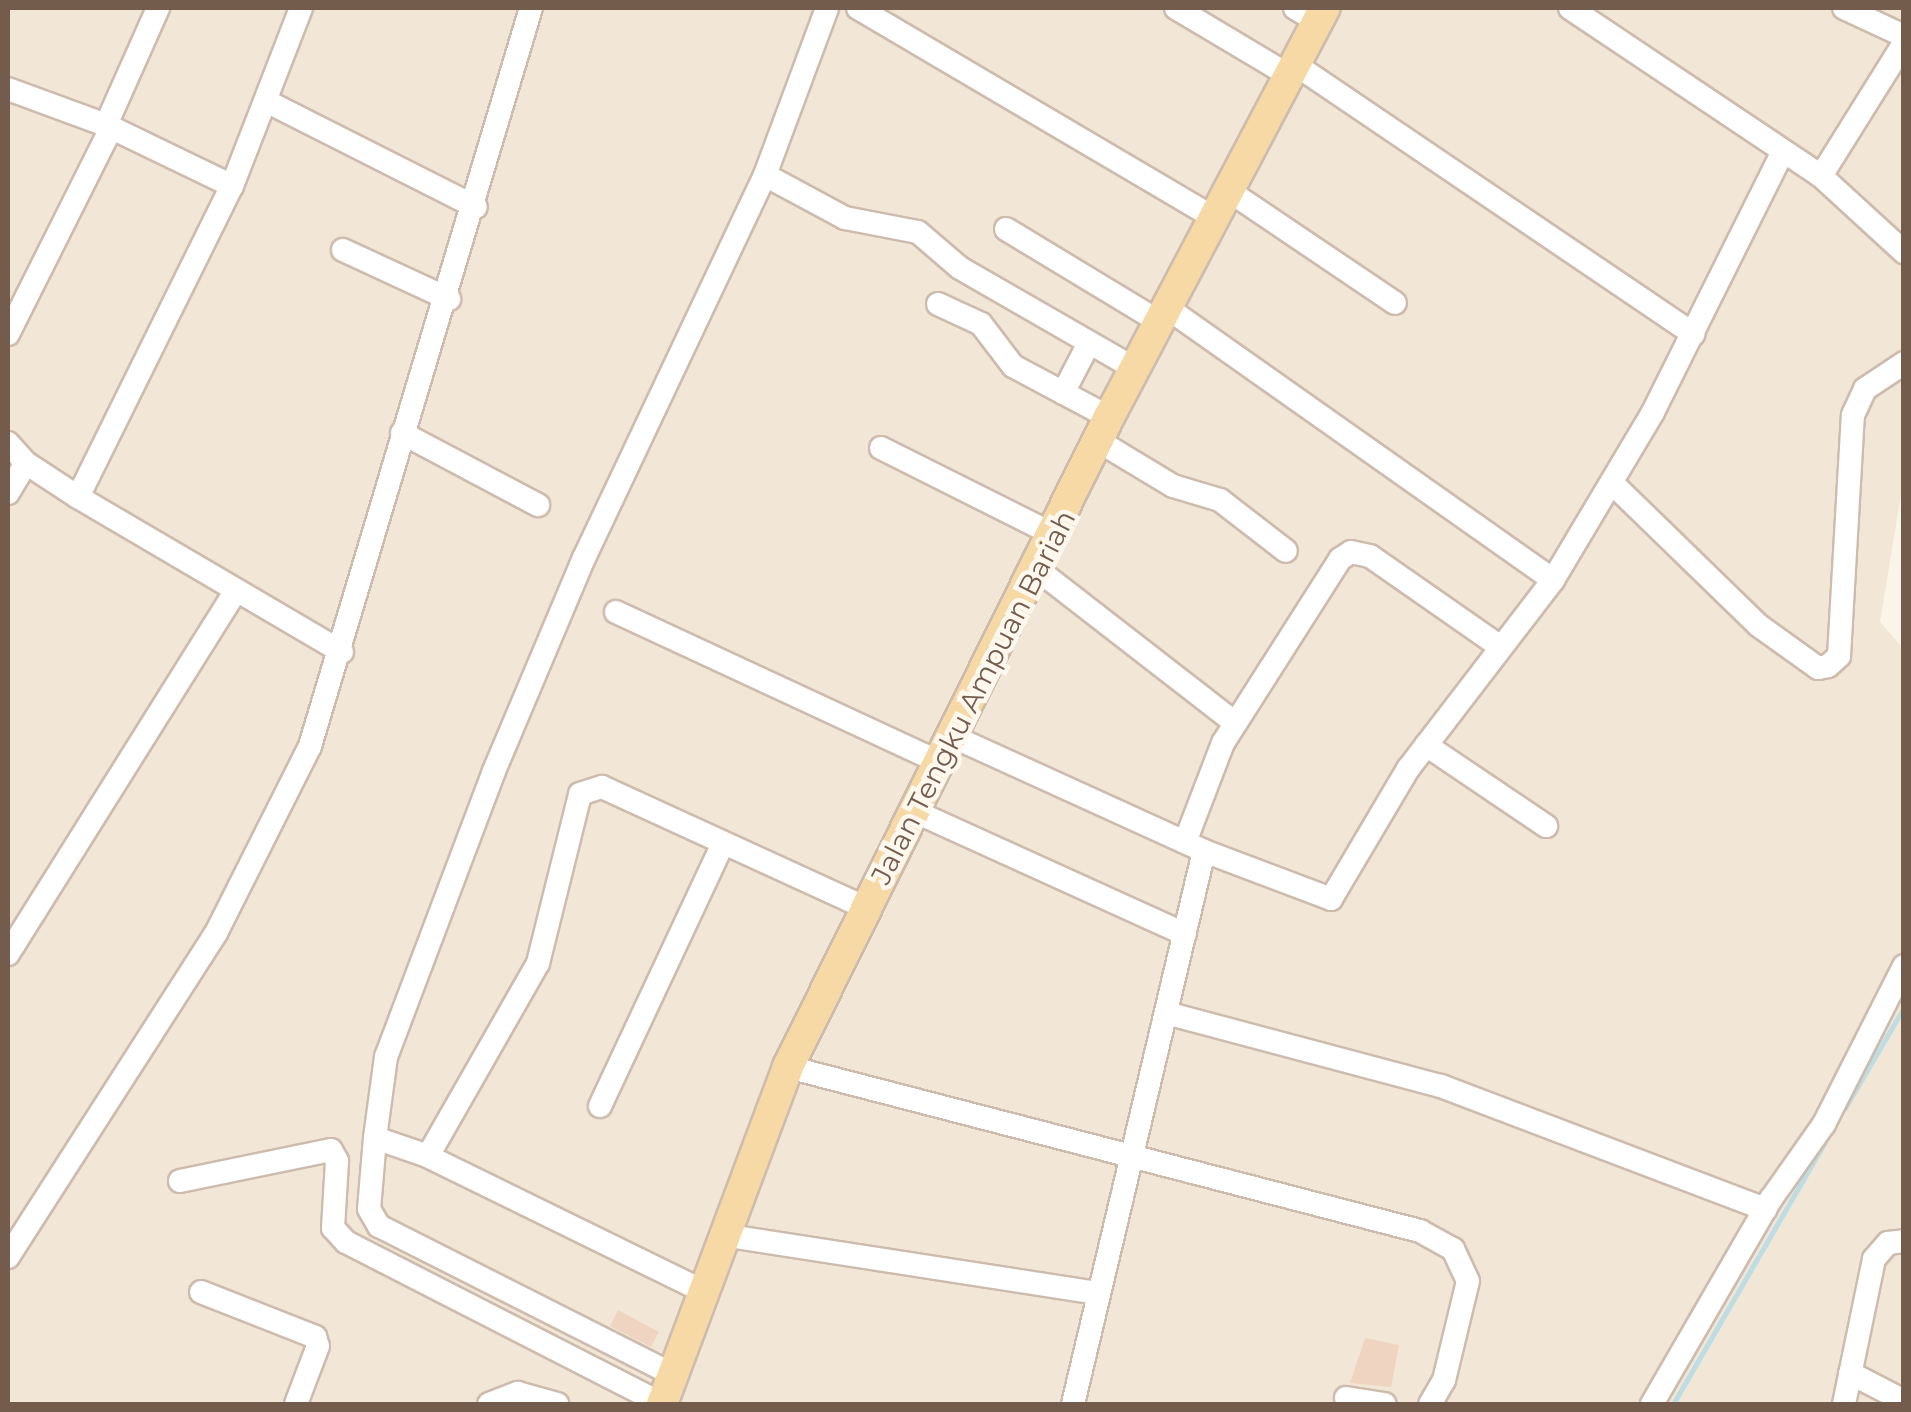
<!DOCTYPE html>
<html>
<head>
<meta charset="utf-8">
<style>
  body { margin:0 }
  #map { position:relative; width:1911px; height:1412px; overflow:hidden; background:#fbf4e8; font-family:Montserrat,sans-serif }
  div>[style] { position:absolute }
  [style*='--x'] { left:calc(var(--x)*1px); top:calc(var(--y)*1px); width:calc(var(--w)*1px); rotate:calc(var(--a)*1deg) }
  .residential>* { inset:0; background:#f2e6d6 }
  .stream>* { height:5px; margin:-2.5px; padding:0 2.5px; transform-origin:2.5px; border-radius:2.5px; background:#bddde4 }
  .building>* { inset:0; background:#efd4c1 }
  .roads { filter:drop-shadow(2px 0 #cdbcae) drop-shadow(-2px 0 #cdbcae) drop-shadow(0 2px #cdbcae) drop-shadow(0 -2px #cdbcae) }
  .minor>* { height:22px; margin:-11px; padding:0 11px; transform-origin:11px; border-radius:11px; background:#fff }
  .major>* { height:30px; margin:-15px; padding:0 15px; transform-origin:15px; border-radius:15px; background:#f6d9a4 }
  span { translate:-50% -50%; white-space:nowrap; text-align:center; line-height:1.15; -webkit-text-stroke:9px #fef8ee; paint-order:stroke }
  .street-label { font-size:28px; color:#745c4d }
  .frame { position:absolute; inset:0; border:10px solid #745c4d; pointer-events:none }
</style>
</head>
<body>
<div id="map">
  <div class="residential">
    <i style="clip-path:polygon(8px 8px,1903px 8px,1904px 476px,1880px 622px,1904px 649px,1903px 1404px,8px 1404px)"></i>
  </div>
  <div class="stream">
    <i style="--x:1845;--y:1108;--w:117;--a:-59.7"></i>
    <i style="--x:1673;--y:1404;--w:302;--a:-59.9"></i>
  </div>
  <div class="building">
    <i style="clip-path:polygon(618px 1310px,659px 1332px,651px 1347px,610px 1326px)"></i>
    <i style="clip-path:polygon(1365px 1338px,1399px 1345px,1391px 1387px,1350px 1383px)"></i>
  </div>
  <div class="roads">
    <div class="minor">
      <i style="--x:858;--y:8;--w:412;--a:30.5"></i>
      <i style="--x:1176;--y:8;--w:133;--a:30.8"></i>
      <i style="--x:1295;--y:8;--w:27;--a:31"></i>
      <i style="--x:1570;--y:8;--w:302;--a:33.8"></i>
      <i style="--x:1821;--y:176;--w:157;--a:-58"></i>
      <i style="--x:1844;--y:8;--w:66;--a:25"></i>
      <i style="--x:1296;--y:65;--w:480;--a:34.1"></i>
      <i style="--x:8;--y:89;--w:104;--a:20.2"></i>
      <i style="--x:106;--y:125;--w:140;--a:25.8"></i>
      <i style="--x:266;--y:101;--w:235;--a:26.8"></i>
      <i style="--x:106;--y:125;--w:128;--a:-66"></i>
      <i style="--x:765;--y:175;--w:91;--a:28.3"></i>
      <i style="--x:845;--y:218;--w:74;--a:10.9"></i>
      <i style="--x:918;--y:232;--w:55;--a:40.6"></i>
      <i style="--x:960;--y:268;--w:201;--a:29.9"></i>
      <i style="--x:1821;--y:176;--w:113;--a:42.5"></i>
      <i style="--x:1229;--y:191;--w:200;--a:34"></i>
      <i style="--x:1006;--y:229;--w:178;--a:31.2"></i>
      <i style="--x:343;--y:250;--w:117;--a:24.8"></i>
      <i style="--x:938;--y:304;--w:47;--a:24.9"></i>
      <i style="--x:981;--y:324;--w:53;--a:52.7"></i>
      <i style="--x:1013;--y:366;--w:109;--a:28"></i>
      <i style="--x:8;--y:334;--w:230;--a:-63.4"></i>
      <i style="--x:1063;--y:393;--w:54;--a:-62.5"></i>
      <i style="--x:402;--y:433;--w:154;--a:27.9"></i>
      <i style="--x:1100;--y:442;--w:85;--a:31.1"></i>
      <i style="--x:1173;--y:486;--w:49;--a:16.6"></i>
      <i style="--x:1220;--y:500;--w:83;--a:37.7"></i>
      <i style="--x:8;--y:443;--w:27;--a:48"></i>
      <i style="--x:26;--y:463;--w:62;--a:33.2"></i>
      <i style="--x:78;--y:497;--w:306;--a:30.4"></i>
      <i style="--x:881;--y:448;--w:195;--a:26.6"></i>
      <i style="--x:1612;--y:483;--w:204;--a:44.2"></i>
      <i style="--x:1758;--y:625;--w:74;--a:35.6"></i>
      <i style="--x:1818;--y:668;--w:10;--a:-11"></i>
      <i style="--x:1828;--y:666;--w:15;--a:-42"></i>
      <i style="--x:1839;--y:656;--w:241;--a:-86.7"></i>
      <i style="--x:1853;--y:415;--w:29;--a:-65"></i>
      <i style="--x:1865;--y:389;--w:47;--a:-33.7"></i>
      <i style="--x:8;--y:493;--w:35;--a:-59"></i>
      <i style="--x:78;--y:497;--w:347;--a:-63.7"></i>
      <i style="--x:232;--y:186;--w:191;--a:-68.8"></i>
      <i style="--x:1038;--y:570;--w:249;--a:37.8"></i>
      <i style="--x:1553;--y:580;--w:196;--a:-59.2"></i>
      <i style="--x:1653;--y:412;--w:287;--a:-63.5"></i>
      <i style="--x:616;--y:612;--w:358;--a:24.9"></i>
      <i style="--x:954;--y:737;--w:275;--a:24.5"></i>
      <i style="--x:1204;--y:851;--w:136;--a:20.7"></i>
      <i style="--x:1331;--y:899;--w:151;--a:-59.4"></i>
      <i style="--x:1408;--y:769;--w:238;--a:-52.5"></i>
      <i style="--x:1553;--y:580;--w:474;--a:-144.8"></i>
      <i style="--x:1426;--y:745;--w:145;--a:34"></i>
      <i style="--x:916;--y:812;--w:295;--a:24.4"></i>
      <i style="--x:1185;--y:842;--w:106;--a:-69"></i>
      <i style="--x:1223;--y:743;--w:218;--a:-57.5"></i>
      <i style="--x:1340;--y:559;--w:13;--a:-32"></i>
      <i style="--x:1351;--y:552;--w:19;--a:12"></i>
      <i style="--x:1370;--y:556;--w:157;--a:34.9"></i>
      <i style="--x:8;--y:954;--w:427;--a:-57.9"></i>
      <i style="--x:1166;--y:1013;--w:285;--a:14.9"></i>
      <i style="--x:1441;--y:1086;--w:347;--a:20.8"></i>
      <i style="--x:788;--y:1067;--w:653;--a:14.55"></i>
      <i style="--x:1420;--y:1231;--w:38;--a:29"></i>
      <i style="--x:1453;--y:1249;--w:35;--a:65"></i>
      <i style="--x:1468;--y:1281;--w:102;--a:103.6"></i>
      <i style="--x:1444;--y:1380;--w:28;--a:120"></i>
      <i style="--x:600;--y:1106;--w:289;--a:-64.9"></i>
      <i style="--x:375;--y:1138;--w:71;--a:94.8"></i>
      <i style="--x:369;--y:1209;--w:20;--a:60"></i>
      <i style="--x:379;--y:1226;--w:330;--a:26.8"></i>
      <i style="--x:428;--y:1156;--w:222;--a:-60.3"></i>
      <i style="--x:538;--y:963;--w:174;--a:-76"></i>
      <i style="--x:580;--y:794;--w:23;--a:-18"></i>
      <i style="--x:602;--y:787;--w:293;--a:24.6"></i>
      <i style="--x:180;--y:1181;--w:154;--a:-11.6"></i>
      <i style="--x:331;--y:1150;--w:13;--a:61"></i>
      <i style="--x:337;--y:1161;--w:67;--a:93.4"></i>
      <i style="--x:333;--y:1228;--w:19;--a:47"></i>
      <i style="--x:346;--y:1242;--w:355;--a:27.1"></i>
      <i style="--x:723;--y:1235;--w:380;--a:8.8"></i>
      <i style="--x:8;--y:1257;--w:385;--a:-57.3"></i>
      <i style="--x:216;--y:933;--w:209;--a:-63.3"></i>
      <i style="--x:310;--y:746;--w:770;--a:-73.33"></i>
      <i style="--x:703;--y:1291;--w:306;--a:-153.9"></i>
      <i style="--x:428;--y:1156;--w:56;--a:-161.2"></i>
      <i style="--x:375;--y:1138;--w:82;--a:-82.3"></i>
      <i style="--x:386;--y:1057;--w:306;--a:-69.3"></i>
      <i style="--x:494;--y:771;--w:231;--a:-67.1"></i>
      <i style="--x:584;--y:558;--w:424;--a:-64.7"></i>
      <i style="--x:765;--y:175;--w:178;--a:-69.6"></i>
      <i style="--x:201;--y:1292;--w:123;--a:21.5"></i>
      <i style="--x:315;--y:1337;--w:9;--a:72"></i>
      <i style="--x:318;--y:1346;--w:62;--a:110.8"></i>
      <i style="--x:1850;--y:1373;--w:61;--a:27.4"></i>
      <i style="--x:1346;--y:1398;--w:39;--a:9"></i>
      <i style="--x:489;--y:1404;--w:31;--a:-21"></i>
      <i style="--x:518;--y:1393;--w:41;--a:15.8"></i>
      <i style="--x:1073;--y:1404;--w:568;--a:-76.67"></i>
      <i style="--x:1652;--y:1404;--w:237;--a:-59.9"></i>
      <i style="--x:1771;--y:1199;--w:92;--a:-54.8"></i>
      <i style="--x:1824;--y:1124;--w:177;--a:-63.1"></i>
      <i style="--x:1844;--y:1404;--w:148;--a:-78.3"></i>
      <i style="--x:1874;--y:1259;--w:21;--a:-49"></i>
      <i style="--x:1888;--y:1243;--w:16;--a:-7"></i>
    </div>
    <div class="major">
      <i style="--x:662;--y:1404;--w:360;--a:-69.5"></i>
      <i style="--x:788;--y:1067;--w:725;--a:-63.72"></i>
      <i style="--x:1109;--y:417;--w:463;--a:-62.2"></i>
    </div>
  </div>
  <div class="street-label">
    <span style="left:973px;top:697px;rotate:-63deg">Jalan Tengku Ampuan Bariah</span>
  </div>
  <div class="frame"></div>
</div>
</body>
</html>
